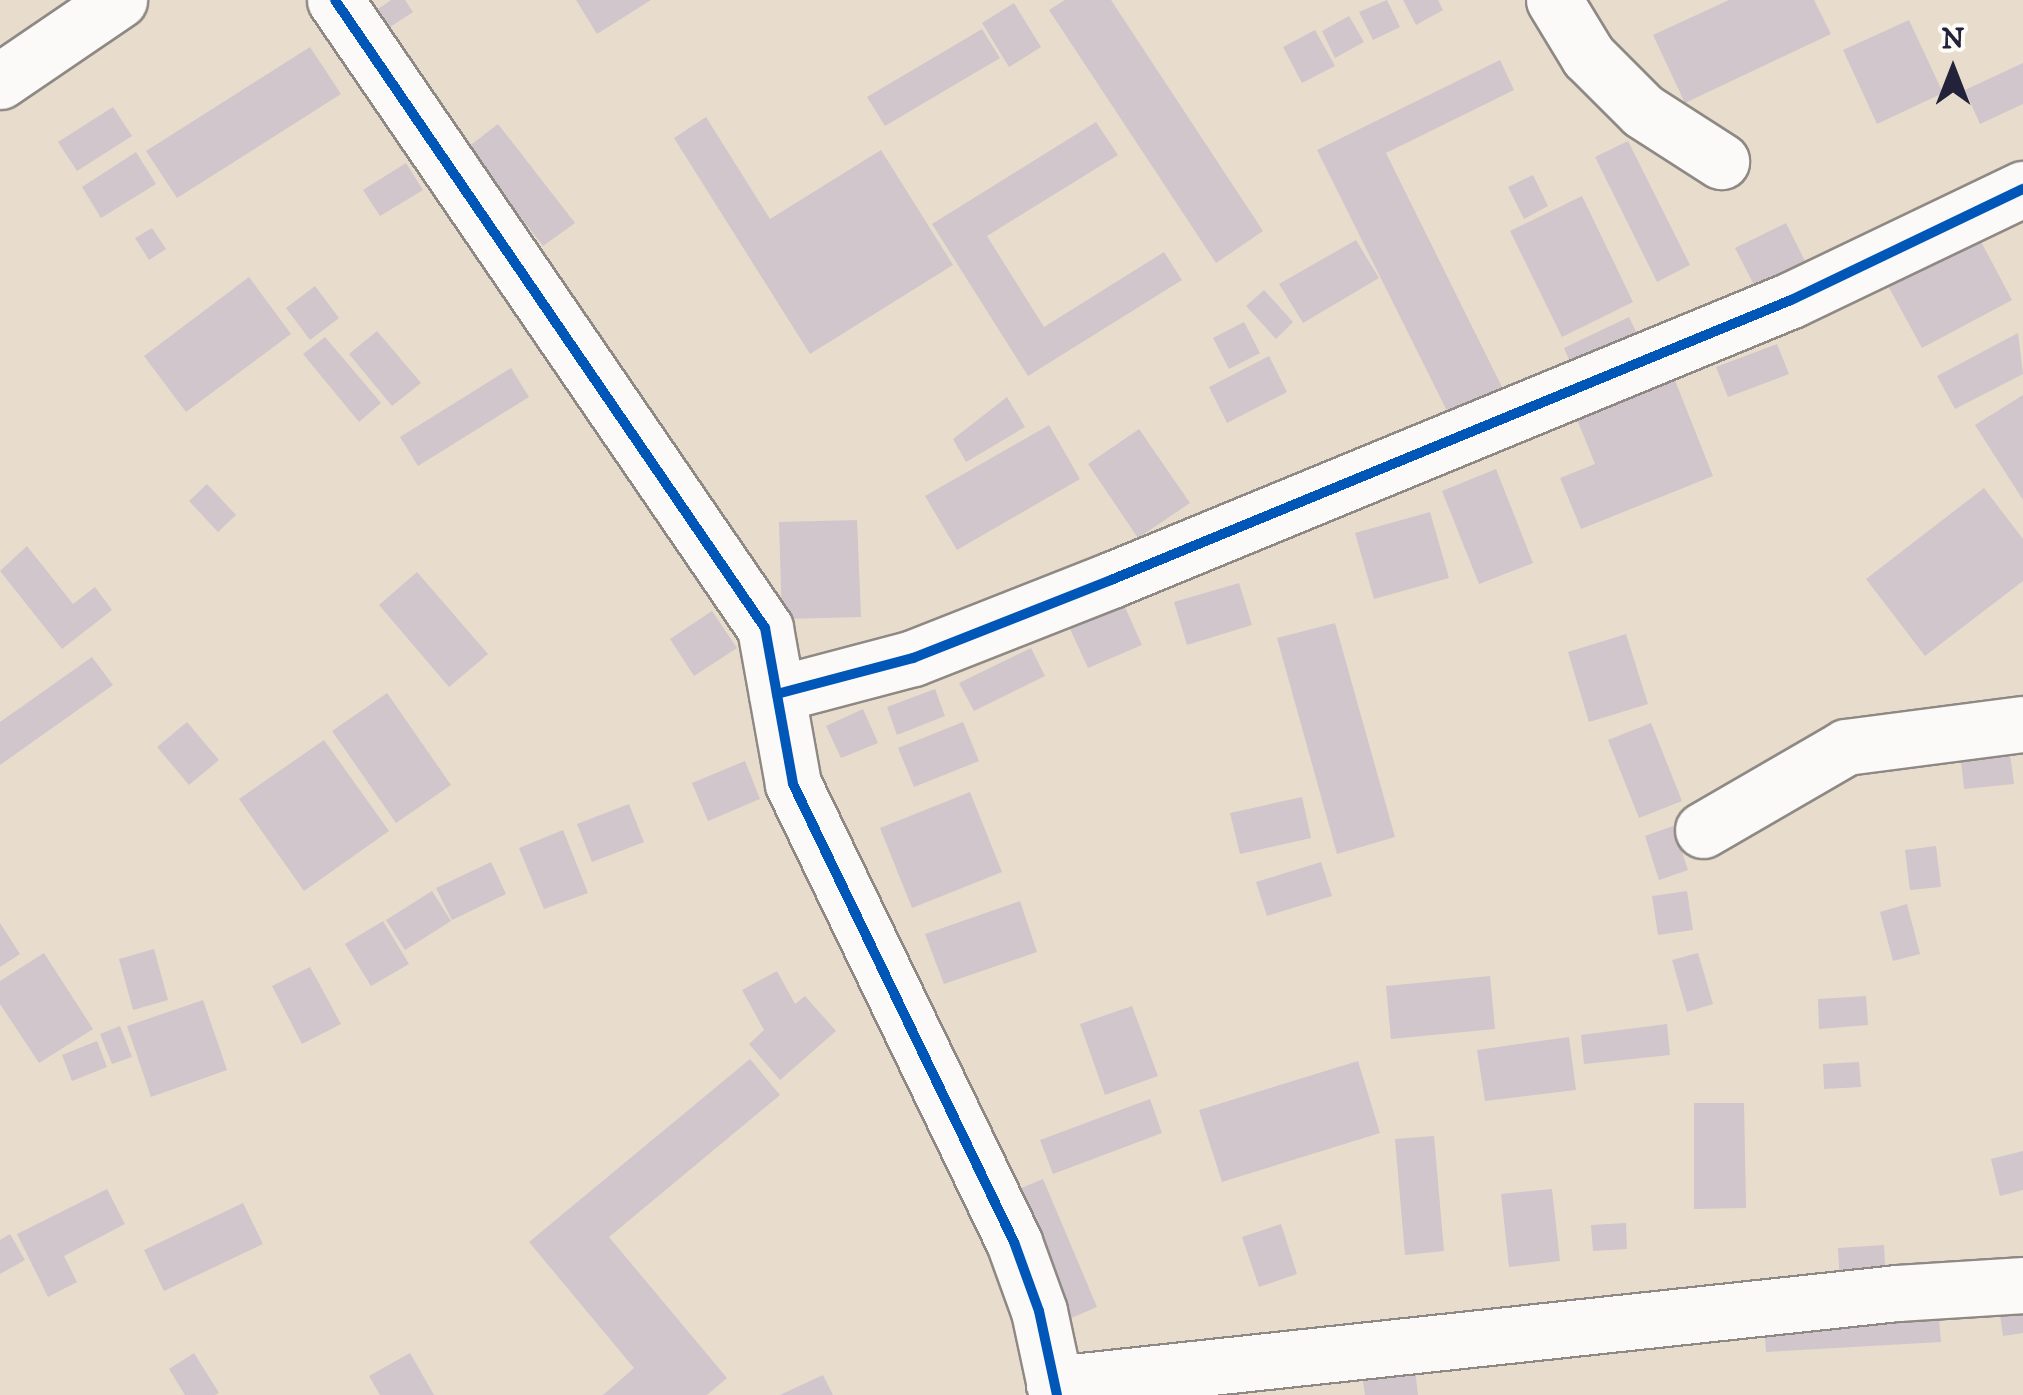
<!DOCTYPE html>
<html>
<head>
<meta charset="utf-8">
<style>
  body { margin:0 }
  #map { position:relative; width:2023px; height:1395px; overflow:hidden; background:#e8ddcd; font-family:"IM FELL DW Pica",serif }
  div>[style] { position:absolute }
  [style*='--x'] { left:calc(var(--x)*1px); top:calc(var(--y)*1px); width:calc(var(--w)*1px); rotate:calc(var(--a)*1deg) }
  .building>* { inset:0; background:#d0c6cb }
  .roads { filter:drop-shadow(2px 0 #8e8984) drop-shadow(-2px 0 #8e8984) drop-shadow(0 2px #8e8984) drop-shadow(0 -2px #8e8984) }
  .minor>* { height:55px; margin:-27.5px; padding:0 27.5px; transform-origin:27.5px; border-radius:27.5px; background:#fcfaf8 }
  .cycleway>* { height:10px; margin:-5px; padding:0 5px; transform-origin:5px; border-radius:5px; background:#0057b8 }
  span { translate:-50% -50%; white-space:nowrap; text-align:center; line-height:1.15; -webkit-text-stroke:9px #fdfcf7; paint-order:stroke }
  .north { position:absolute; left:1903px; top:20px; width:100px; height:100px; -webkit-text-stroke:8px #fdfcf7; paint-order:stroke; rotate:0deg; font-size:28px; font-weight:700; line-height:40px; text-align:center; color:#22223b }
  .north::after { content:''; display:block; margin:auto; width:35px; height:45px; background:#22223b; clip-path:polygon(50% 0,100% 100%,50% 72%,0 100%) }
</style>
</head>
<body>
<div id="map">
  <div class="building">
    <i style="clip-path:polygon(391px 0,405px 0,413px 12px,384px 31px,371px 14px)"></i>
    <i style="clip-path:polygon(576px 0,651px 0,597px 34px)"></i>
    <i style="clip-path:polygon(1065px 0,1111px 0,1263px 231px,1216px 263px,1049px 10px)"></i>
    <i style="clip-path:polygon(1387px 0,1400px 27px,1373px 40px,1359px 12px)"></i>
    <i style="clip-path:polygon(1403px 0,1438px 0,1443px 10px,1416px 25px)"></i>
    <i style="clip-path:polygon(1729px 0,1814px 0,1831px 34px,1685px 103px,1653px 35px)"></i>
    <i style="clip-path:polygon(1014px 3px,1041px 47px,1009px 67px,982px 23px)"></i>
    <i style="clip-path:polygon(1349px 16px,1364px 42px,1335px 58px,1322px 31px)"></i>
    <i style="clip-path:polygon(1909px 20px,1943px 93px,1877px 124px,1843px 50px)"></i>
    <i style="clip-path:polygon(982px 29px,1000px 58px,885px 126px,867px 97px)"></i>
    <i style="clip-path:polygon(1315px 30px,1335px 66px,1302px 83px,1283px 47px)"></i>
    <i style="clip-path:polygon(310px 47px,341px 94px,177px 198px,146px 151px)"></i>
    <i style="clip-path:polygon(1500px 60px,1514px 90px,1386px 153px,1502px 387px,1449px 415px,1317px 150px)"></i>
    <i style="clip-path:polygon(2023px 63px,2023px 104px,1980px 124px,1965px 90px)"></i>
    <i style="clip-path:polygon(113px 107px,132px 136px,77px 171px,58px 142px)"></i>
    <i style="clip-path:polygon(706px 117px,770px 219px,881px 150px,953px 265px,810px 354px,674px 138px)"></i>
    <i style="clip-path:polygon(1096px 122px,1118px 155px,987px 236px,1044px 327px,1164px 252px,1182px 280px,1028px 376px,932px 224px)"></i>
    <i style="clip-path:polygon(498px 124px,575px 223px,543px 246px,467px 148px)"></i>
    <i style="clip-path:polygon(1628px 141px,1690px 265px,1657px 282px,1595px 157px)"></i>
    <i style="clip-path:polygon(136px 152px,156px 184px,101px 218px,82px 187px)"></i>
    <i style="clip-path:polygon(406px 163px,423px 190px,380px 216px,363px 190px)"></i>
    <i style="clip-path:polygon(1533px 175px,1548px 206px,1524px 219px,1508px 187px)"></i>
    <i style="clip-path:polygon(1582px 196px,1633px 302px,1562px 337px,1510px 231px)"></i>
    <i style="clip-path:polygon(1786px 223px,1805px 261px,1754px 285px,1735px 248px)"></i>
    <i style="clip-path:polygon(152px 228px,166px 249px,149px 260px,135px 238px)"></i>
    <i style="clip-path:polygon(1978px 236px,2012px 300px,1922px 348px,1887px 284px)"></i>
    <i style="clip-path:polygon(1356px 240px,1379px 278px,1303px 323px,1279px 284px)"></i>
    <i style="clip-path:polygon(249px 277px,291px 334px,186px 412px,144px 356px)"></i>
    <i style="clip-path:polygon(315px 286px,339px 318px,310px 340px,286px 308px)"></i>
    <i style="clip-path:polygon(1264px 290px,1293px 322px,1276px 339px,1246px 306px)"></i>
    <i style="clip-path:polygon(1629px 317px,1642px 344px,1576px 376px,1564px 348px)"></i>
    <i style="clip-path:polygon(1244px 322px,1260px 353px,1229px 369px,1213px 338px)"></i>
    <i style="clip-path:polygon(377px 331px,421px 383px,392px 406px,349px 354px)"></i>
    <i style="clip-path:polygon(2018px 333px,2023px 374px,1955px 409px,1937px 376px)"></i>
    <i style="clip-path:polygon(325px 337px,381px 403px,359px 422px,303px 354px)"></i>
    <i style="clip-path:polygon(1777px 344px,1789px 374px,1728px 397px,1716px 367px)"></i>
    <i style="clip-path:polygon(1269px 356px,1287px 392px,1227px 423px,1209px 387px)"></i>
    <i style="clip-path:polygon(511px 368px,529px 397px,418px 466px,400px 437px)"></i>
    <i style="clip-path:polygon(1674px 378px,1713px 476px,1581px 529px,1560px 478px,1595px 464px,1576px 417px)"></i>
    <i style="clip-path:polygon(2023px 395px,2023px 500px,1975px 425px)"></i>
    <i style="clip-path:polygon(1007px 397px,1025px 427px,966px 462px,953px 439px)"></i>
    <i style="clip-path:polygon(1049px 425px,1080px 479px,957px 550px,925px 496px)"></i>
    <i style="clip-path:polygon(1139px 429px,1190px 503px,1138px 538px,1088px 464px)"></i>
    <i style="clip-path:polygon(1496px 469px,1533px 563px,1479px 584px,1442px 491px)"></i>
    <i style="clip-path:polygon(207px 484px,236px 515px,218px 532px,189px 501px)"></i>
    <i style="clip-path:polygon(1984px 488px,2023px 539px,2023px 581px,1925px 656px,1866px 579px)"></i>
    <i style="clip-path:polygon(1430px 512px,1449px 578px,1374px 599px,1355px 533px)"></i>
    <i style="clip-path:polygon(857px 520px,861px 617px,782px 619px,779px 522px)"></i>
    <i style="clip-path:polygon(27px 546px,73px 604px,95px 587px,112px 610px,62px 649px,0 571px)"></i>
    <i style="clip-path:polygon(417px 572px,488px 654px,449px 687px,379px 605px)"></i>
    <i style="clip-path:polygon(1239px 583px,1252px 625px,1187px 645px,1174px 602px)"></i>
    <i style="clip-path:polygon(1124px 605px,1142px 645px,1088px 668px,1070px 629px)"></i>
    <i style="clip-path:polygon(712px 611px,737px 648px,694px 676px,670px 639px)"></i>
    <i style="clip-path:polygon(1335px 623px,1395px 837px,1337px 854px,1277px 638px)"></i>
    <i style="clip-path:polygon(1626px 634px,1648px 704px,1589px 722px,1568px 652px)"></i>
    <i style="clip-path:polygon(1031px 648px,1045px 676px,974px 711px,959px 683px)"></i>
    <i style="clip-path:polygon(92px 657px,113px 685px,0 765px,0 722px)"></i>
    <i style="clip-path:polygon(935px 689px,945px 716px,897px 735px,887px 707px)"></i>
    <i style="clip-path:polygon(387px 693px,451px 785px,396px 823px,332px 731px)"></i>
    <i style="clip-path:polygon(863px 709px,878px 743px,841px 758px,826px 726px)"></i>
    <i style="clip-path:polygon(187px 722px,219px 760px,189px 785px,157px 747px)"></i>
    <i style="clip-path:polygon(963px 722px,979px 761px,914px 787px,898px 748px)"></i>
    <i style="clip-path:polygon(1651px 723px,1682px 801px,1639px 818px,1608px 740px)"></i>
    <i style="clip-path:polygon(324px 740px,389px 831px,304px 891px,239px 799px)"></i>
    <i style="clip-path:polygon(2010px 754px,2014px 784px,1964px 789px,1961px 760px)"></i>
    <i style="clip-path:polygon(745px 761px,760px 799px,708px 821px,692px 783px)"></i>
    <i style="clip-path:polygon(970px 792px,1002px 872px,912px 908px,880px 828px)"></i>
    <i style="clip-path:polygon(1302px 797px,1311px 838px,1240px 854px,1230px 813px)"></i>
    <i style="clip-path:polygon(629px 804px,644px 842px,592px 862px,577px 824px)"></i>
    <i style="clip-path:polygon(1673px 826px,1688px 870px,1659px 880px,1645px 836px)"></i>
    <i style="clip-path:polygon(563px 830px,588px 893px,544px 909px,519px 848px)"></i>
    <i style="clip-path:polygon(1936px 846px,1941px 887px,1910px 890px,1905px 850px)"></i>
    <i style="clip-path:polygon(491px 862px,506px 894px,452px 920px,436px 888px)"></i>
    <i style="clip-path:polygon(1321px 862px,1332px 896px,1267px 916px,1256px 882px)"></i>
    <i style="clip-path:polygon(432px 891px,451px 921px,405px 950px,386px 920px)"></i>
    <i style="clip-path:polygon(1687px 891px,1693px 930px,1658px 935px,1652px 896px)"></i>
    <i style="clip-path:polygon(1020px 901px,1037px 952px,944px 984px,925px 934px)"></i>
    <i style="clip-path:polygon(1907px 904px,1920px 954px,1893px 961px,1880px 912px)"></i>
    <i style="clip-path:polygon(383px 921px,409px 964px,371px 986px,345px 944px)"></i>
    <i style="clip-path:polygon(0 923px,20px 954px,0 967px)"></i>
    <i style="clip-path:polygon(154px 949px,168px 1000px,133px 1010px,119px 959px)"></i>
    <i style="clip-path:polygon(44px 953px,93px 1029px,39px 1063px,0 1004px,0 981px)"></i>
    <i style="clip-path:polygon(1698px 953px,1713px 1004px,1687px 1012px,1672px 960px)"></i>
    <i style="clip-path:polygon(310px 967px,341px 1024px,302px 1044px,272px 986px)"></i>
    <i style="clip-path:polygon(777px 971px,795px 1004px,805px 996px,836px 1031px,780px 1080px,749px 1044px,764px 1030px,742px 990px)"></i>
    <i style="clip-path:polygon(1490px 976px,1495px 1029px,1391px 1039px,1386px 986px)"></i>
    <i style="clip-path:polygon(1866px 996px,1868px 1025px,1819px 1029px,1818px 999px)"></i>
    <i style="clip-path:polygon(203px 1000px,227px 1070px,151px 1097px,127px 1026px)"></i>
    <i style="clip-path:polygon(1132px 1006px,1158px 1076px,1105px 1095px,1080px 1024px)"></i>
    <i style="clip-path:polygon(1667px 1024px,1670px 1055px,1584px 1064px,1581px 1035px)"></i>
    <i style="clip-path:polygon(120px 1026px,132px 1057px,112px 1064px,100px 1034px)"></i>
    <i style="clip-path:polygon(1569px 1037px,1576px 1090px,1485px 1101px,1477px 1050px)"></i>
    <i style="clip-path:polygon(97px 1041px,107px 1067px,72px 1081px,62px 1055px)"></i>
    <i style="clip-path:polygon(750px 1059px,780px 1095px,609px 1237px,727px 1378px,707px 1395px,603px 1395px,634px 1368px,529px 1242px)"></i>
    <i style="clip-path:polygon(1358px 1061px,1380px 1133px,1222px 1182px,1199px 1110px)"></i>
    <i style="clip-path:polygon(1859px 1062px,1861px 1087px,1824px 1089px,1823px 1064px)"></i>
    <i style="clip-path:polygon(1150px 1099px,1162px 1133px,1053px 1174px,1040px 1140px)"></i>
    <i style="clip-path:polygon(1694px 1103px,1744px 1103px,1746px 1208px,1694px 1209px)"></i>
    <i style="clip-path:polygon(1434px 1136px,1444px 1251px,1405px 1255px,1395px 1139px)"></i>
    <i style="clip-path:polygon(2023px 1151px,2023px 1190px,2000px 1196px,1991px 1159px)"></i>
    <i style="clip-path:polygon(1043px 1179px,1097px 1307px,1062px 1322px,1007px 1194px)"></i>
    <i style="clip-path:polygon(107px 1189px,125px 1224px,64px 1256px,77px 1282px,48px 1297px,17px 1234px)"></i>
    <i style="clip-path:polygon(1552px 1189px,1560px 1261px,1509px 1267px,1501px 1194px)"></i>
    <i style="clip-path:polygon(243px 1203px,263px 1244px,164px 1291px,144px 1250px)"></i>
    <i style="clip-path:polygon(1626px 1223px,1627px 1249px,1593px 1251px,1591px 1225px)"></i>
    <i style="clip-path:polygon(1281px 1224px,1297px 1274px,1259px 1287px,1242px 1237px)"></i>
    <i style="clip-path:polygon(10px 1234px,25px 1260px,0 1274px,0 1240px)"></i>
    <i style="clip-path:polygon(1884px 1245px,1886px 1282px,1840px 1284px,1838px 1248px)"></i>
    <i style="clip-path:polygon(2023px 1297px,2023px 1333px,2003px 1336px,1998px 1300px)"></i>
    <i style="clip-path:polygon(1938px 1308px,1941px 1342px,1766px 1352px,1764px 1319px)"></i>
    <i style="clip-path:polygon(194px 1353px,219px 1393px,215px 1395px,185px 1395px,169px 1369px)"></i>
    <i style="clip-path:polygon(410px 1353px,434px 1395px,380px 1395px,369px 1376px)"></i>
    <i style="clip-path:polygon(1415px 1368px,1418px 1395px,1365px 1395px,1362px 1374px)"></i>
    <i style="clip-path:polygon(823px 1375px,833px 1395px,780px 1395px)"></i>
  </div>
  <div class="roads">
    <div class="minor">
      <i style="--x:335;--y:0;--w:761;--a:55.6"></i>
      <i style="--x:765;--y:628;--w:158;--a:79.8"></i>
      <i style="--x:793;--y:784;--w:509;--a:64.24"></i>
      <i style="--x:1014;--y:1242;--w:73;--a:70.1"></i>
      <i style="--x:1039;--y:1311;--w:86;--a:77.9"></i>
      <i style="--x:1554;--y:0;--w:66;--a:58.7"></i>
      <i style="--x:1588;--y:56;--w:78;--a:45"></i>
      <i style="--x:1643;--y:111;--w:93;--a:32.7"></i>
      <i style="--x:0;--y:81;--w:144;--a:-34.2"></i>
      <i style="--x:777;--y:694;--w:141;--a:-14.8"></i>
      <i style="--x:913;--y:658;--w:213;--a:-21.5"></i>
      <i style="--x:1111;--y:580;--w:735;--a:-22.38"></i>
      <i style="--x:1791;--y:300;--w:257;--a:-25.6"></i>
      <i style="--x:1703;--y:830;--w:165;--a:-30.1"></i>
      <i style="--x:1846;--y:747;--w:178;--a:-7.4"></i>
      <i style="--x:1054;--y:1384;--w:848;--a:-6.16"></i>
      <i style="--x:1897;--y:1293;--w:126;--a:-3.6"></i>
    </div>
  </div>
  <div class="cycleway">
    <i style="--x:335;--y:0;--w:761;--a:55.6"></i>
    <i style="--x:765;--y:628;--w:158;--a:79.8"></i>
    <i style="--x:793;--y:784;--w:509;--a:64.24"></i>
    <i style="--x:1014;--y:1242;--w:73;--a:70.1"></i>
    <i style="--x:1039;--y:1311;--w:86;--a:77.9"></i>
    <i style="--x:777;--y:694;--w:141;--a:-14.8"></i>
    <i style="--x:913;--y:658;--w:213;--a:-21.5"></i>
    <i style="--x:1111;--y:580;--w:735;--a:-22.38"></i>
    <i style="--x:1791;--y:300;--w:257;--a:-25.6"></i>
  </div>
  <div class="north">N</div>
</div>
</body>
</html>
